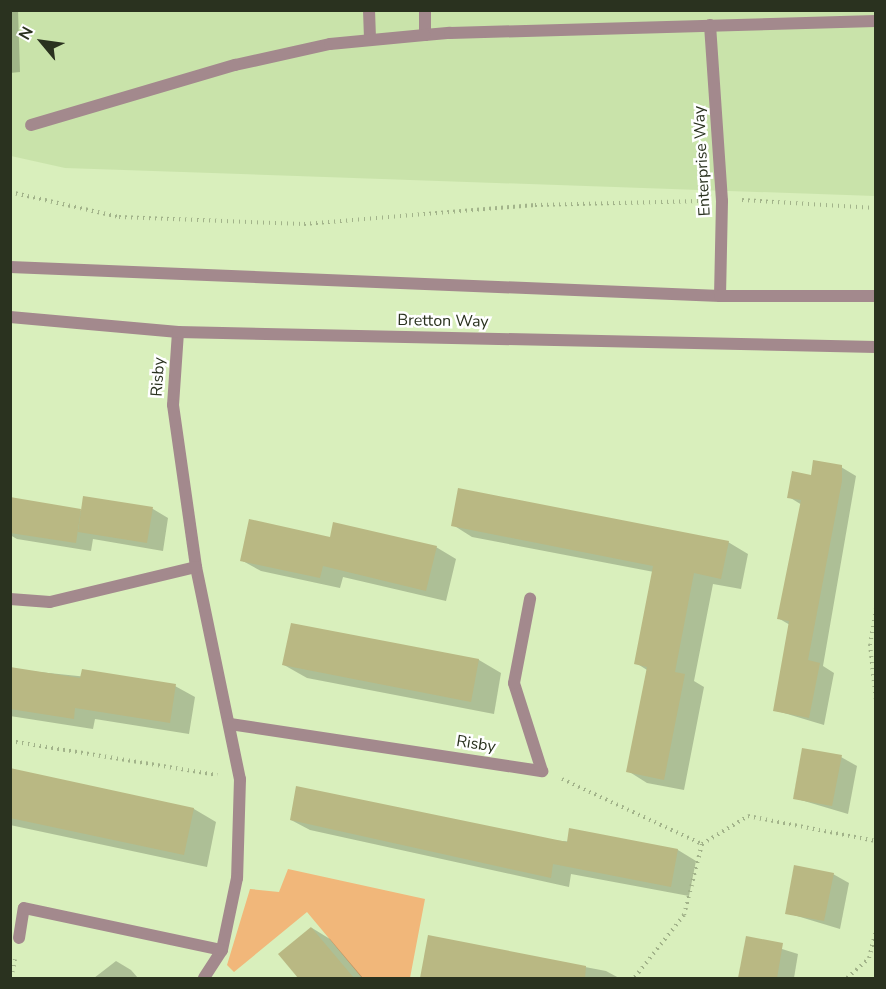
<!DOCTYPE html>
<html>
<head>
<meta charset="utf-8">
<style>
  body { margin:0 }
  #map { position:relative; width:886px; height:989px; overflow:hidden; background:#d9efbc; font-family:"Nunito Sans",sans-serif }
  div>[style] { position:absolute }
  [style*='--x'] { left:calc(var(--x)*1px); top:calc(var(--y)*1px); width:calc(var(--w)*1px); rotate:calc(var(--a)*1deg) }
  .built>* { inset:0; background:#c9e3aa }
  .green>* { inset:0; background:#f1b77a }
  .shadow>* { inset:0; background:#0003 }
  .building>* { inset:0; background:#b9b883 }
  .path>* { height:4px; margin-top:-2px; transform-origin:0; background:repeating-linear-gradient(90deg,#a2b38a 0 1.5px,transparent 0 6px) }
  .service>* { height:12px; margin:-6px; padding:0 6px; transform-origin:6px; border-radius:6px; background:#a3898d }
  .minor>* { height:12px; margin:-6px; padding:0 6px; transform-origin:6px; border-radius:6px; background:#a3898d }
  .tertiary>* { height:12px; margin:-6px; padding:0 6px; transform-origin:6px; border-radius:6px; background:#a3898d }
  span { translate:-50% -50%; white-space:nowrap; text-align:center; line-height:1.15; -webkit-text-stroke:5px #fff; paint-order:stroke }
  .street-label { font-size:16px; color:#2a321f }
  .frame { position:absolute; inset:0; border:12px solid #2a321f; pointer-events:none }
  .north { position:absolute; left:12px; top:12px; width:60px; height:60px; -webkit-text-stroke:4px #fff; paint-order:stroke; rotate:299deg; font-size:16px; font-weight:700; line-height:24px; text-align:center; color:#2a321f }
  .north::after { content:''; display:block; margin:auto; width:21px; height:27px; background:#2a321f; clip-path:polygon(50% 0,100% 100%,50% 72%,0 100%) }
</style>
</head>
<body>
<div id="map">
  <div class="built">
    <i style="clip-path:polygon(11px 11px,875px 11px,875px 196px,65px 168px,11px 156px)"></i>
  </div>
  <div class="green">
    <i style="clip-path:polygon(288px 869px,425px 899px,410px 978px,362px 978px,307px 912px,234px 972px,227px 965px,250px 889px,279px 892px)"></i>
  </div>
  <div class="shadow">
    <i style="clip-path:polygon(10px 10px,18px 10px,20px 72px,10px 73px)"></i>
    <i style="clip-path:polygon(841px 467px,856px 476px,823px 666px,834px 673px,824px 725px,774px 710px,790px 625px,778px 618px,802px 505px,789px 497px,812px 477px)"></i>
    <i style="clip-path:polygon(10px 499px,83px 511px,153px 509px,168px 518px,163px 551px,93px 539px,91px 551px,17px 539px,10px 535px)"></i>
    <i style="clip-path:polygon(453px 525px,728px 542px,748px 554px,741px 589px,713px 584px,694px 681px,704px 687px,684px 790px,647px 783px,628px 771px,647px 670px,636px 663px,654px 572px,472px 537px)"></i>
    <i style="clip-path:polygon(436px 547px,456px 559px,446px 601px,343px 577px,340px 588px,261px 571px,241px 560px)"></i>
    <i style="clip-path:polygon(292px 625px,479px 660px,501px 673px,494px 714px,307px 678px,284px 665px)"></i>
    <i style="clip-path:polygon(10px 669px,175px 686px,195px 697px,189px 734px,95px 719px,93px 729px,10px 716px)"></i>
    <i style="clip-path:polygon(841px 757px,857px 766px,848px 814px,794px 798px)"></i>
    <i style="clip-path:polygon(10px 773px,194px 809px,216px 822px,207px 867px,10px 825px)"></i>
    <i style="clip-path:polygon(291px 820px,678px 850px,696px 861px,689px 896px,571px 874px,569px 887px,310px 830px)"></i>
    <i style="clip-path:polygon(833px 874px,849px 883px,840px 929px,787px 913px)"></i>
    <i style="clip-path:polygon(312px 928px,330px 939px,363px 978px,298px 978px)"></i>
    <i style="clip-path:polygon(429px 937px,606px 971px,619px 978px,421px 978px)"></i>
    <i style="clip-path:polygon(747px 938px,798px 954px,794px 978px,739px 978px)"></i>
    <i style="clip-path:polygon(116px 961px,131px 970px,138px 978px,94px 978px)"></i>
  </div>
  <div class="building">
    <i style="clip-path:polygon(813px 460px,842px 465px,842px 481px,808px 660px,820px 663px,809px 718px,773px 711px,789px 621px,777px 619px,801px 500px,787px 498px,792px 471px,811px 475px)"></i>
    <i style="clip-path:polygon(458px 488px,729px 541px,721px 579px,694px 573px,675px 672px,685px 674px,664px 780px,626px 772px,647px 667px,634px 664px,653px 566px,451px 526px)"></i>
    <i style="clip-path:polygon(83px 496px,153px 507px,147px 543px,78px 532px)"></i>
    <i style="clip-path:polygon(10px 497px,81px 509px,76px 543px,10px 533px)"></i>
    <i style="clip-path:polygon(249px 519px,330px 537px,333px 522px,437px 546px,426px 591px,323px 566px,320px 578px,240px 561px)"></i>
    <i style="clip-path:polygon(291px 623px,479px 659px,471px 702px,282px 665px)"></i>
    <i style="clip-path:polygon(10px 667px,80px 678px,82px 669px,176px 684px,170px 723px,75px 708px,74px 719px,10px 709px)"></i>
    <i style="clip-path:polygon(802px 748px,842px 755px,832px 806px,793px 799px)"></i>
    <i style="clip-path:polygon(10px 768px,194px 808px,184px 855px,10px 818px)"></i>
    <i style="clip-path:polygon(296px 786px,567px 842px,569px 828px,678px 849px,671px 887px,553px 864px,551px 878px,290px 820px)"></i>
    <i style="clip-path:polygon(794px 865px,834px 873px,824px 921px,785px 914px)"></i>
    <i style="clip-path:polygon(311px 927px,354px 978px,298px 978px,278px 954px)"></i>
    <i style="clip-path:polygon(428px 935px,586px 966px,585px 978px,420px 978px)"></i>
    <i style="clip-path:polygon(746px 936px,783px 943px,777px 978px,738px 978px)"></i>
  </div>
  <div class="path">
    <i style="--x:10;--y:192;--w:112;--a:12.9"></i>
    <i style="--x:119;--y:217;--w:185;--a:2.2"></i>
    <i style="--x:304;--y:224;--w:232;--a:-4.7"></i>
    <i style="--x:535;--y:205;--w:164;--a:-1.4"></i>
    <i style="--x:742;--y:200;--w:134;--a:3.4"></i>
    <i style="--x:876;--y:608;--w:36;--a:99"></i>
    <i style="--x:870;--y:644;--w:57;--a:84"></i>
    <i style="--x:10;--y:741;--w:210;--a:9.3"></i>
    <i style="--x:562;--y:779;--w:154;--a:24.9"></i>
    <i style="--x:702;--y:844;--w:73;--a:104.2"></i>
    <i style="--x:684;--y:915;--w:80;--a:128.4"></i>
    <i style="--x:702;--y:844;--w:54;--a:-31.3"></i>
    <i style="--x:748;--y:816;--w:130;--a:11.1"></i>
    <i style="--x:11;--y:978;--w:19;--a:-78"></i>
    <i style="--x:847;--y:978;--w:30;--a:-42"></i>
    <i style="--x:869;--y:958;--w:29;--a:-76"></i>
  </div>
  <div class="service">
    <i style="--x:369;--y:10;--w:30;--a:88"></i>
    <i style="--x:425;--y:10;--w:25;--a:90"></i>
    <i style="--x:425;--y:35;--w:25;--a:-5"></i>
    <i style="--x:31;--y:125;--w:213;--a:-16.4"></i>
    <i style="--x:235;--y:65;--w:97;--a:-12.5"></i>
    <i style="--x:330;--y:44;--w:95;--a:-5.4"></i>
  </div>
  <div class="minor">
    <i style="--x:710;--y:25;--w:176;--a:86.1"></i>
    <i style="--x:722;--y:201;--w:95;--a:91.2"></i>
    <i style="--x:450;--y:33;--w:426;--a:-1.6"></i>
    <i style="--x:178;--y:332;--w:73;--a:93.9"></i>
    <i style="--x:173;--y:405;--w:164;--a:81.9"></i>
    <i style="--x:196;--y:567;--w:217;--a:78.3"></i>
    <i style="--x:240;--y:779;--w:99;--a:91.7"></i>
    <i style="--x:237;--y:878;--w:74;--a:101.8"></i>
    <i style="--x:222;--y:950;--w:33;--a:123"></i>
    <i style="--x:10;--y:599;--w:40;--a:4.3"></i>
    <i style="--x:50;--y:602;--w:150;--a:-13.5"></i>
    <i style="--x:230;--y:724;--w:316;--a:8.6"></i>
    <i style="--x:542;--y:771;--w:92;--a:-107.7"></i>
    <i style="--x:514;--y:683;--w:86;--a:-79.2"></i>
    <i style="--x:19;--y:938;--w:30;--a:-81"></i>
    <i style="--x:24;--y:908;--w:202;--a:12"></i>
  </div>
  <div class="tertiary">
    <i style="--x:10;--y:267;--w:711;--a:2.34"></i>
    <i style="--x:720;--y:296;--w:156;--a:0"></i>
    <i style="--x:10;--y:317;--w:169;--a:5.1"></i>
    <i style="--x:178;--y:332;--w:698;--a:1.23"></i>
  </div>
  <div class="street-label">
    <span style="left:702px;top:161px;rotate:-93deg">Enterprise Way</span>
    <span style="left:443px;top:321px;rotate:1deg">Bretton Way</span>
    <span style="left:158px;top:377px;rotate:-86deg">Risby</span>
    <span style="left:476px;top:744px;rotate:9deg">Risby</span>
  </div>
  <div class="frame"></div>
  <div class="north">N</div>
</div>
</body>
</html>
